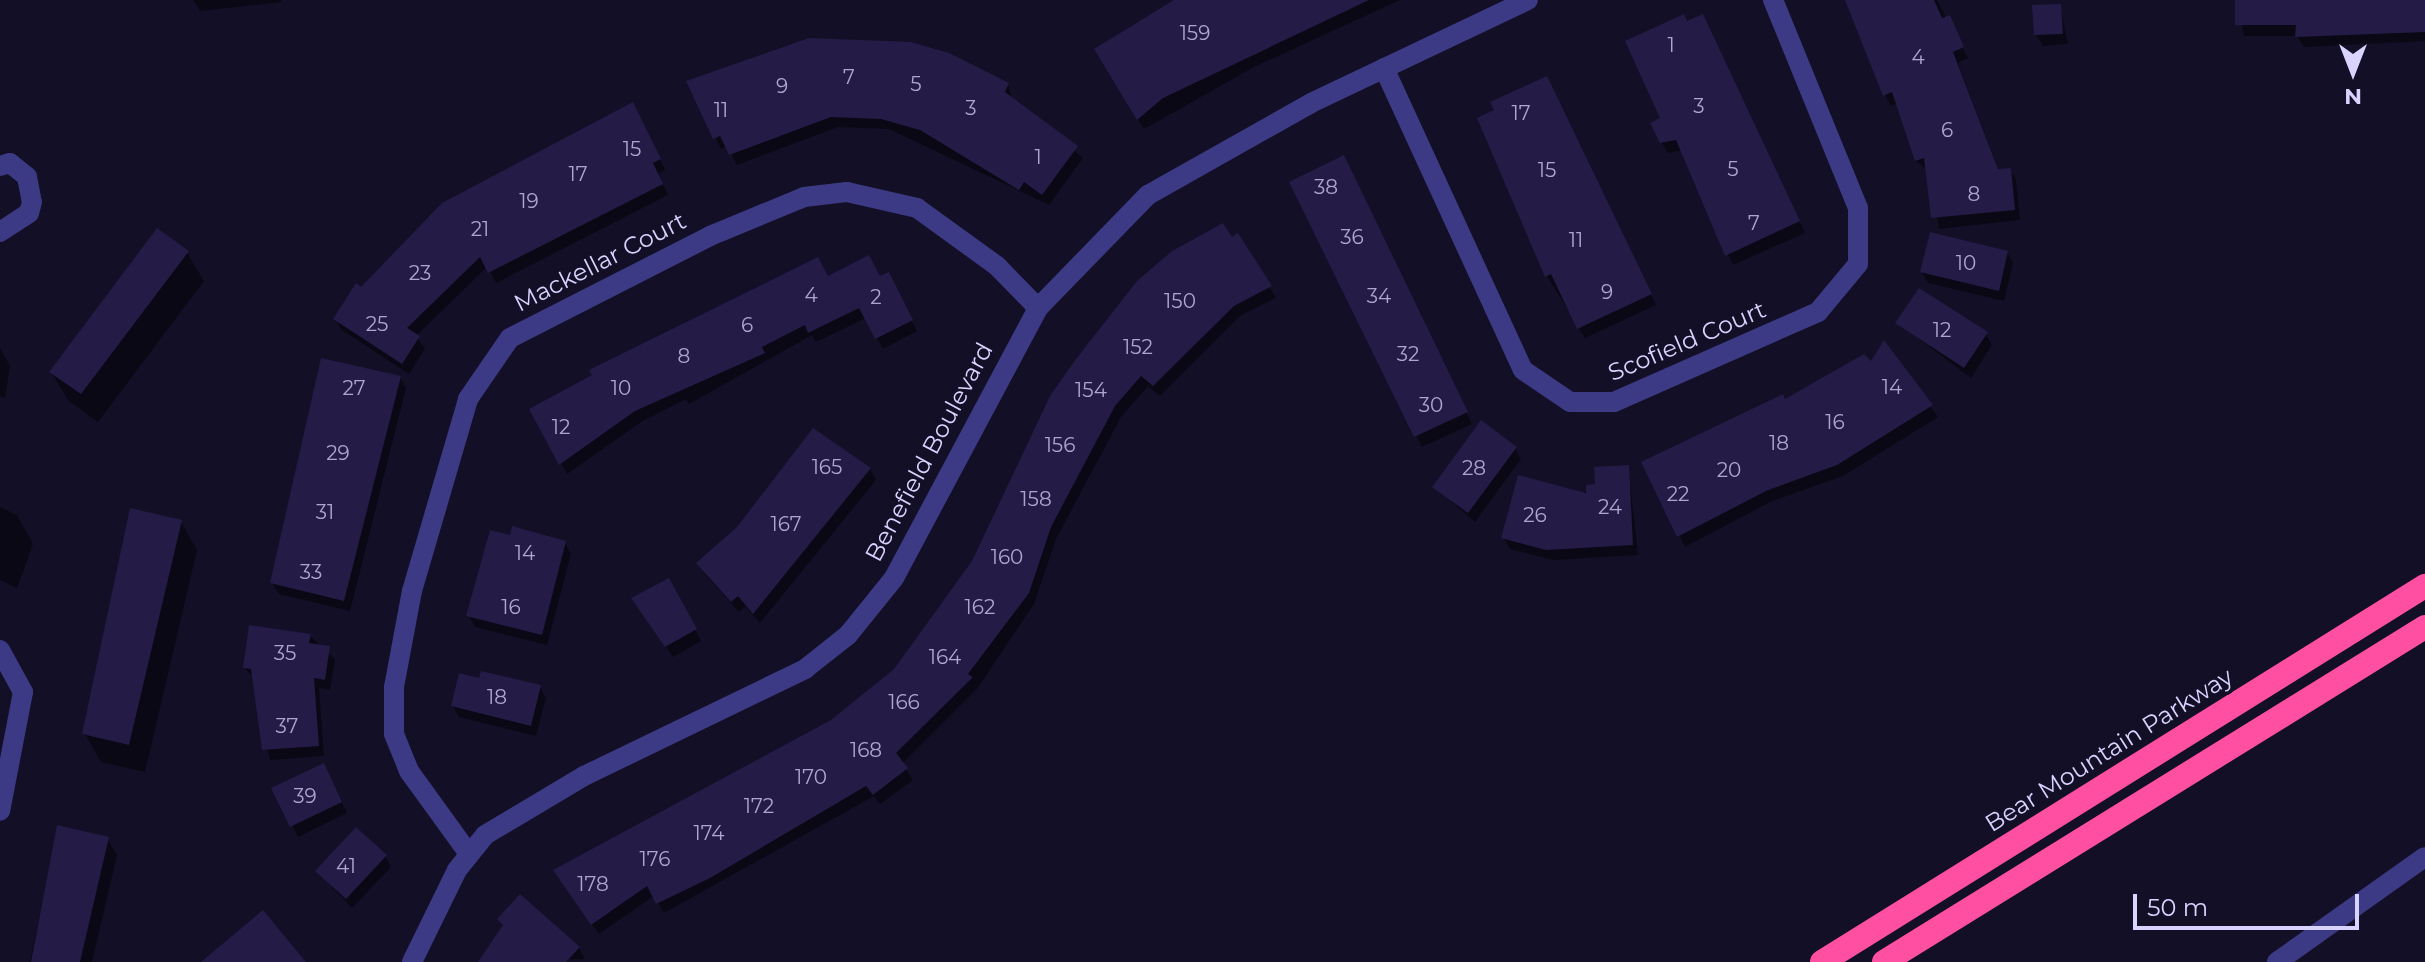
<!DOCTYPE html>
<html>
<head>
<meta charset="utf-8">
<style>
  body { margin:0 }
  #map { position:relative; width:2425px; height:962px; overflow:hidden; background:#130f26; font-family:Montserrat,sans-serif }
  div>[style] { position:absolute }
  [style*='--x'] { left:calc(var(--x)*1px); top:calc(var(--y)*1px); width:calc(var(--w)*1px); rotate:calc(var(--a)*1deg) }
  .shadow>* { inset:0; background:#0007 }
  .building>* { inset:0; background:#241b47 }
  .street>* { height:20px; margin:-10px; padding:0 10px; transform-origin:10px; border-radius:10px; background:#3d3a85 }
  .highway>* { height:24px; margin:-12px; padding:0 12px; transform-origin:12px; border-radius:12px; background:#ff4fa3 }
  span { translate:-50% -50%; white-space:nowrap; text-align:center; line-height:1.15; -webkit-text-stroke:7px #130f26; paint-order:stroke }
  .number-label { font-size:20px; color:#aca6d1 }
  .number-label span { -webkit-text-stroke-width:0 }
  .street-label { font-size:24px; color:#d9d4ff }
  .north { position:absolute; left:2313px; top:32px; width:80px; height:80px; -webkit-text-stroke:6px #130f26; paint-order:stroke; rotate:180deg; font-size:22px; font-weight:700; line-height:32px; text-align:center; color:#d9d4ff }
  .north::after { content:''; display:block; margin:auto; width:28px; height:36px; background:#d9d4ff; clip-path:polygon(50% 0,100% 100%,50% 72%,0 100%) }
  .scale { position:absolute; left:2133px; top:894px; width:226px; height:36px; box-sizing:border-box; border:4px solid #d9d4ff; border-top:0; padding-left:10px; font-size:24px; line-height:28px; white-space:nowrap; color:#d9d4ff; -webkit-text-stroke:6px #130f26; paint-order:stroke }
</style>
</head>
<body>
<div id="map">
  <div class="shadow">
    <i style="clip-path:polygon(193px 0,281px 0,282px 2px,200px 11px)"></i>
    <i style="clip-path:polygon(1180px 0,1400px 0,1254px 67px,1144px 129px,1097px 50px)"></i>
    <i style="clip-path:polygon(1860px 0,1937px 0,1968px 58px,1958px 63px,1999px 171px,2010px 170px,2016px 180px,2020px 220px,1939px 229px,1928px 170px,1916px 161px,1898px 103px,1891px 106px,1885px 95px)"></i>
    <i style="clip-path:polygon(2237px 0,2425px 0,2425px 41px,2304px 47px,2297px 36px,2244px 36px)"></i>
    <i style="clip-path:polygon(2060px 6px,2068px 44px,2043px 46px,2036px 35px)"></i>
    <i style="clip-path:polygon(1687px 24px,1709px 27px,1805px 233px,1733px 265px,1682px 150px,1668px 153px,1661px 142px)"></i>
    <i style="clip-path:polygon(689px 82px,1008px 84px,1012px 100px,1083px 158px,1049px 205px,889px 129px,838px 127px,737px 165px,727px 146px,721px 149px)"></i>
    <i style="clip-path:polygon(1552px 90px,1656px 305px,1585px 338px,1547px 276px)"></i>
    <i style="clip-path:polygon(639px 115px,665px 170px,658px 174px,668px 195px,496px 283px,487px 267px,416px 336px,425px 349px,409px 374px,342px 330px,335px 319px,362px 289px)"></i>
    <i style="clip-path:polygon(1349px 169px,1472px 424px,1422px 447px,1292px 183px)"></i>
    <i style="clip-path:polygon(1222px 226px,1231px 240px,1238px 236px,1276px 298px,1240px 316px,1160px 396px,1148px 386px,1121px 417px,1056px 539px,1034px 604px,977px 689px,902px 764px,913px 780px,880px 804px,874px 796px,664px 913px,654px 896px,599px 934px,562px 881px,832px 722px,896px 671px,974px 562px,1138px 283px)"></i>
    <i style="clip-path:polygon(2007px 252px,2013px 263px,2004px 301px,1928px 283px,1922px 272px)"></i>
    <i style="clip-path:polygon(187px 253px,204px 281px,98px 422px,68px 400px,51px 372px)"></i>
    <i style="clip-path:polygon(827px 278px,894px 285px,917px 331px,883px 349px,866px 318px,816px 342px,812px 335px,689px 404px,686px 399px,641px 422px,567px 474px,531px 410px)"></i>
    <i style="clip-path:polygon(1898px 323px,1986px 334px,1992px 345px,1971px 378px)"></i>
    <i style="clip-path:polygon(1884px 343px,1938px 417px,1843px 476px,1772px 501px,1685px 547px,1644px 463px,1871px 364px)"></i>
    <i style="clip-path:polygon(0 348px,10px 366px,5px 398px,0 397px)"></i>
    <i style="clip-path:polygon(400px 377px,406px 388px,350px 611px,279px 594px,272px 583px)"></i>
    <i style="clip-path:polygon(1515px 448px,1521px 459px,1475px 522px,1435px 487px)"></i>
    <i style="clip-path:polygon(1628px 467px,1638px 555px,1553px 560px,1510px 549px,1504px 538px)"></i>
    <i style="clip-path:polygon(870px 469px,876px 480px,760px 623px,745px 606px,739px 612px,705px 574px,699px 563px)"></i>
    <i style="clip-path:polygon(0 507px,17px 515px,33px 544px,17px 588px,0 580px)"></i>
    <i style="clip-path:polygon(181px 522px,197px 550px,145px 772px,101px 762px,85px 734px)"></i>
    <i style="clip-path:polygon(565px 543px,571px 554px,547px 645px,475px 627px,469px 616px)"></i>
    <i style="clip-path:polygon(668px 581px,701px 641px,673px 657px,634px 599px)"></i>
    <i style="clip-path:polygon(310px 636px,335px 659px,330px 690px,319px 688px,324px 756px,270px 760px,254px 679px,245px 668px)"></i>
    <i style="clip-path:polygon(540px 687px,546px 698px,536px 736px,459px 717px,453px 706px)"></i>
    <i style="clip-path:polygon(329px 776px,347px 813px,298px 837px,274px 789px)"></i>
    <i style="clip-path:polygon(58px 828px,107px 839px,117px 855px,92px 962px,30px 962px)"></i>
    <i style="clip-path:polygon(385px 856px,391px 867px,352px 908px,317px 871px)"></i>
    <i style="clip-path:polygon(499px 919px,579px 948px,585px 959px,480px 962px,504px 928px)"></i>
  </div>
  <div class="building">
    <i style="clip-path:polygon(1174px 0,1369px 0,1163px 98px,1137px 120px,1094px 49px)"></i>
    <i style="clip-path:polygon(1845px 0,1934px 0,1942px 18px,1950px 15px,1964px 47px,1953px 52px,1998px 169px,2011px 168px,2015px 210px,1931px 218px,1924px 158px,1915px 161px,1892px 92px,1883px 96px)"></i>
    <i style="clip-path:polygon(2235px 0,2425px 0,2425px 32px,2295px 37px,2296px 25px,2235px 25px)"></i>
    <i style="clip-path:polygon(2061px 4px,2063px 34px,2034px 35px,2032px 5px)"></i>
    <i style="clip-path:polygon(1684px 14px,1687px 21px,1703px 14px,1800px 221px,1725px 256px,1676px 140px,1660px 143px,1650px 123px,1660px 118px,1625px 41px)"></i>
    <i style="clip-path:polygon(809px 38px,911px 42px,949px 53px,1009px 83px,1005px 92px,1078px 146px,1042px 195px,1024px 182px,1019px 190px,920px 130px,881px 119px,831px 117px,729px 155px,720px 136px,713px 139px,686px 81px)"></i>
    <i style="clip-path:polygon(1547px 76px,1652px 294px,1577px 329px,1551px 274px,1545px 277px,1477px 118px,1494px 110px,1490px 102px)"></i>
    <i style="clip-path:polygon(633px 102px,661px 159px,653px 163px,663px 184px,488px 273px,480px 257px,407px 328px,420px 336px,402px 364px,333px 319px,356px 283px,361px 287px,442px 203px)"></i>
    <i style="clip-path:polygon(1344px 155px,1468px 412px,1414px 437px,1289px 182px)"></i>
    <i style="clip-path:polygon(1223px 223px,1232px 237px,1238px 233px,1272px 286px,1234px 306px,1153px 386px,1141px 376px,1115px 406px,1051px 527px,1029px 593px,968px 674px,973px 677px,896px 753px,908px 768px,873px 795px,866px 786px,710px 878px,656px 904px,647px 886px,591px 925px,553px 870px,831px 720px,894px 669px,972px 561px,1050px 396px,1076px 359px,1137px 281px,1172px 251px)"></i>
    <i style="clip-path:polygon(157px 228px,189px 251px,81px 394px,49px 372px)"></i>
    <i style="clip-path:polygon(1930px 232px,2008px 251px,1999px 291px,1920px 272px)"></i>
    <i style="clip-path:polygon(869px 255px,880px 276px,889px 272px,913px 320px,875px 339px,859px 308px,808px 333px,805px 325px,762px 347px,765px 353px,635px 411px,559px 465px,529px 409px,592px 375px,589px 370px,818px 257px,828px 276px)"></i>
    <i style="clip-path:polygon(1919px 288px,1988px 332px,1964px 368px,1895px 323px)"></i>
    <i style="clip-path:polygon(1884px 340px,1933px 405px,1837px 465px,1766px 491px,1677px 537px,1641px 462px,1783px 394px,1785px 399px,1864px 354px,1871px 361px)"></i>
    <i style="clip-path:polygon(321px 358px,401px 376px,344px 601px,270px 583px)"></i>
    <i style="clip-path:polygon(1481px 420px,1517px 447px,1468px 513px,1432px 487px)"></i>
    <i style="clip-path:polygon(813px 428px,871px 468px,753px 614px,738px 596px,731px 602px,696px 563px,737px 527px)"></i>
    <i style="clip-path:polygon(1629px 465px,1633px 545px,1546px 550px,1501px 538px,1518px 475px,1586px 493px,1586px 485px,1595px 484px,1594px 467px)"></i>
    <i style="clip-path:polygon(130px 508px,182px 520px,129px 745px,82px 734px)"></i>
    <i style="clip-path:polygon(512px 526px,566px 541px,542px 635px,466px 616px,490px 530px,510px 535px)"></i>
    <i style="clip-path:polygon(669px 578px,697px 629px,665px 647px,631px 598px)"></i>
    <i style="clip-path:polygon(249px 625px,311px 634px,309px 643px,330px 646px,325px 680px,314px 678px,319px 746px,262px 750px,251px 669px,243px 668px)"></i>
    <i style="clip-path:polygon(481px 671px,541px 685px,531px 726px,451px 706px,459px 673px,479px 678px)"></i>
    <i style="clip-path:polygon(324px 763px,342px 802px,290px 827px,271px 788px)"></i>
    <i style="clip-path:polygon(57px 825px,109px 837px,80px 962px,31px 962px)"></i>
    <i style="clip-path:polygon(356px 827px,387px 855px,346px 899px,315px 871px)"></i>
    <i style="clip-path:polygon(520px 894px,580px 947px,566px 962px,478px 962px,503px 925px,497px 919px)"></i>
    <i style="clip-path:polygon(263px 910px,306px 962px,201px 962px)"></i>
  </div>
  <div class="street">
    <i style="--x:1384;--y:68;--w:332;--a:65.3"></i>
    <i style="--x:1523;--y:370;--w:57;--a:34.2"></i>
    <i style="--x:1570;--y:402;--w:44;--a:0"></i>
    <i style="--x:1614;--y:402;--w:223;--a:-23.8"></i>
    <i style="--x:1818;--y:312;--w:62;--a:-50.2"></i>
    <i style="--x:1858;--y:264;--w:56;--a:-90"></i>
    <i style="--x:1858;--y:208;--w:225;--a:-112.2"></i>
    <i style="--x:0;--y:166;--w:10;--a:-17"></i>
    <i style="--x:10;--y:163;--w:22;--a:39"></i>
    <i style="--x:27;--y:177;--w:25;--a:79"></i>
    <i style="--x:32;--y:202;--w:11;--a:105"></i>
    <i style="--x:29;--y:213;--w:35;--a:147"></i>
    <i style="--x:0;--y:650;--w:48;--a:61.3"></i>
    <i style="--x:23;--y:692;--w:121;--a:100.9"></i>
    <i style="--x:469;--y:854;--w:102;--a:-125.9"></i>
    <i style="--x:409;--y:771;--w:40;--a:-112"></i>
    <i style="--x:394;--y:734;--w:47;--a:-90"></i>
    <i style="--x:394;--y:687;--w:98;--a:-79.4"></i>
    <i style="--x:412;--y:591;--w:200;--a:-73.7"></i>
    <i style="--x:468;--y:399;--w:74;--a:-55.5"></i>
    <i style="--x:510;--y:338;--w:225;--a:-27"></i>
    <i style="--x:710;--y:236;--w:102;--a:-22.5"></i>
    <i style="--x:804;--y:197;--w:43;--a:-6.6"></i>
    <i style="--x:847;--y:192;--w:72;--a:12.9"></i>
    <i style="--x:917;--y:208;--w:99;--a:35.9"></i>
    <i style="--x:997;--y:266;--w:59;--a:45.7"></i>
    <i style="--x:412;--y:962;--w:102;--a:-63.9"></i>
    <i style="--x:457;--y:870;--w:45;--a:-51.3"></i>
    <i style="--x:485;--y:835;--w:115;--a:-30.8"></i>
    <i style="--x:584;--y:776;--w:246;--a:-25.8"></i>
    <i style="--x:805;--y:669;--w:55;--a:-38.3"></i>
    <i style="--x:848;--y:635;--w:73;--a:-51.1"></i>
    <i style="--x:894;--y:578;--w:306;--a:-61.9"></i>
    <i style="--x:1038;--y:308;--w:158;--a:-45.8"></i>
    <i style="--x:1148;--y:195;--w:187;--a:-29.4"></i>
    <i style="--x:1311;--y:103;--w:240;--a:-25.4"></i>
    <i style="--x:2277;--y:962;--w:181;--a:-35.4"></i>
  </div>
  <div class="highway">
    <i style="--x:1822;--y:962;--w:711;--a:-31.95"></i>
    <i style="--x:1884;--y:962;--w:636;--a:-31.77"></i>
  </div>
  <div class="number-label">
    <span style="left:1195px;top:33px">159</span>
    <span style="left:1671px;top:45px">1</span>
    <span style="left:1918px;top:57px">4</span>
    <span style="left:849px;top:77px">7</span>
    <span style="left:916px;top:84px">5</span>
    <span style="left:782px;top:86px">9</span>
    <span style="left:1699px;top:106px">3</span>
    <span style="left:971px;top:108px">3</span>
    <span style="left:721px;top:110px">11</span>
    <span style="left:1521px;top:113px">17</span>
    <span style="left:1947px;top:130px">6</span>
    <span style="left:632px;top:149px">15</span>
    <span style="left:1038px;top:157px">1</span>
    <span style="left:1733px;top:169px">5</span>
    <span style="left:1547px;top:170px">15</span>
    <span style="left:578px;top:174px">17</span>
    <span style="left:1326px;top:187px">38</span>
    <span style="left:1974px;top:194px">8</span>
    <span style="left:529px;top:201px">19</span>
    <span style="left:1754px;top:223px">7</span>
    <span style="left:480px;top:229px">21</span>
    <span style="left:1352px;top:237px">36</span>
    <span style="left:1576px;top:240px">11</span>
    <span style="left:1966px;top:263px">10</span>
    <span style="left:420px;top:273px">23</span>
    <span style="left:1607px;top:292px">9</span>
    <span style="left:811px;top:295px">4</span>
    <span style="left:1379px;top:296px">34</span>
    <span style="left:876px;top:297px">2</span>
    <span style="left:1180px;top:301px">150</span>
    <span style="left:377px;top:324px">25</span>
    <span style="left:747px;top:325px">6</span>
    <span style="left:1942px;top:330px">12</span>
    <span style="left:1138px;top:347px">152</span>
    <span style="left:1408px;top:354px">32</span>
    <span style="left:684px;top:356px">8</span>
    <span style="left:1892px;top:387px">14</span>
    <span style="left:354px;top:388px">27</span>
    <span style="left:621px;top:388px">10</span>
    <span style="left:1091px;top:390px">154</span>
    <span style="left:1431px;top:405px">30</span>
    <span style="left:1835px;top:422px">16</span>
    <span style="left:561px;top:427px">12</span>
    <span style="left:1779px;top:443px">18</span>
    <span style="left:1060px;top:445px">156</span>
    <span style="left:338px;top:453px">29</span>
    <span style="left:827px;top:467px">165</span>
    <span style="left:1474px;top:468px">28</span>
    <span style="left:1729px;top:470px">20</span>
    <span style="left:1678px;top:494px">22</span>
    <span style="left:1036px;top:499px">158</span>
    <span style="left:1610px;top:507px">24</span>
    <span style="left:325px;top:512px">31</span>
    <span style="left:1535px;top:515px">26</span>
    <span style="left:786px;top:524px">167</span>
    <span style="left:525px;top:553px">14</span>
    <span style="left:1007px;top:557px">160</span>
    <span style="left:311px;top:572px">33</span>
    <span style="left:511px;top:607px">16</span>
    <span style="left:980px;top:607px">162</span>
    <span style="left:285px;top:653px">35</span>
    <span style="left:945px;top:657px">164</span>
    <span style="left:497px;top:697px">18</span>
    <span style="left:904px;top:702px">166</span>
    <span style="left:287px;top:726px">37</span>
    <span style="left:866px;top:750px">168</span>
    <span style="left:811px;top:777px">170</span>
    <span style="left:305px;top:796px">39</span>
    <span style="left:759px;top:806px">172</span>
    <span style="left:709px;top:833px">174</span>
    <span style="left:655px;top:859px">176</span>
    <span style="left:346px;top:866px">41</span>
    <span style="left:593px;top:884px">178</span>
  </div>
  <div class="street-label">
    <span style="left:600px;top:262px;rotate:-27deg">Mackellar Court</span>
    <span style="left:1687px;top:341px;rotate:-23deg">Scofield Court</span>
    <span style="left:929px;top:452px;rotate:-62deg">Benefield Boulevard</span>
    <span style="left:2109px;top:750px;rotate:-32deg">Bear Mountain Parkway</span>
  </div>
  <div class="north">N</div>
  <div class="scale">50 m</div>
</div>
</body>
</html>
